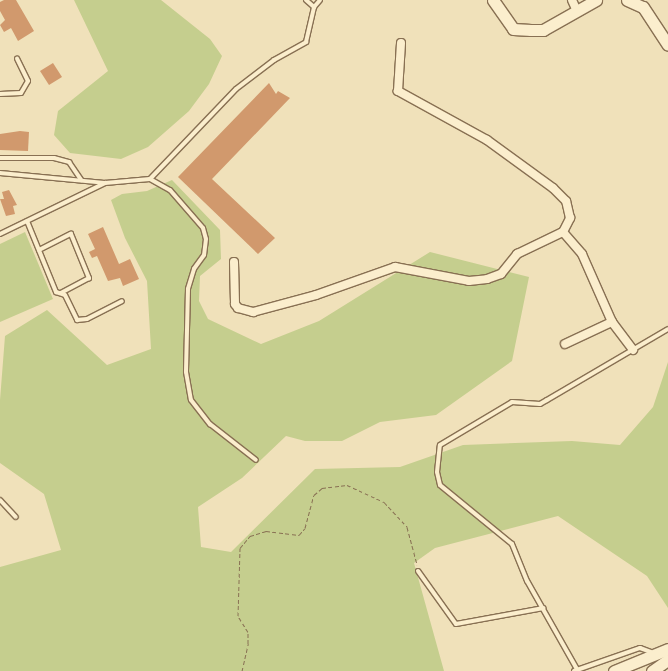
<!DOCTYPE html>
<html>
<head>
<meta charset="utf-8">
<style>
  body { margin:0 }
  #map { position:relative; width:668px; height:671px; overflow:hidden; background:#f0e1ba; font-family:"Noto Serif",serif }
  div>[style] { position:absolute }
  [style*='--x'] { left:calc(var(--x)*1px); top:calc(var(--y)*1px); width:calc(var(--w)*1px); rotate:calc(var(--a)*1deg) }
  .green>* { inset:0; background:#c5ce8e }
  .building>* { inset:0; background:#d1996d }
  .path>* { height:1px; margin-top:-0.5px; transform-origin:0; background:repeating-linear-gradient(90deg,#887053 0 4px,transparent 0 6.5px) }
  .roads { filter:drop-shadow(1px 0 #887053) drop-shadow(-1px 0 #887053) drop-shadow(0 1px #887053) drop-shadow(0 -1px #887053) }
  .lane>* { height:4px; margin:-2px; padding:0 2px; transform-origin:2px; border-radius:2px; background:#fbeecd }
  .street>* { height:8px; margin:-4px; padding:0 4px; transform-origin:4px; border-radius:4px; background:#fbeecd }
  .secondary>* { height:11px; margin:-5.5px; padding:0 5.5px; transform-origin:5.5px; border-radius:5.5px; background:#fbeecd }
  span { translate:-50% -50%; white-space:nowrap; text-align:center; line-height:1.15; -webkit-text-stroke:4px #f7ebca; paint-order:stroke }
</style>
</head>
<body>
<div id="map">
  <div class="green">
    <i style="clip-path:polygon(74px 0,161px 0,210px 39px,222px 56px,209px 84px,189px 111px,148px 147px,121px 159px,70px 153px,54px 135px,58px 111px,108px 71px)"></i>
    <i style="clip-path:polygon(172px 180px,220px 230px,221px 259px,200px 276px,199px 301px,208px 319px,261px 344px,319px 321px,430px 252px,529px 277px,512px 361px,436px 415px,380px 422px,342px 441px,305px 441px,286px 436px,242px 478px,198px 507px,201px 547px,231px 552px,315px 469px,400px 467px,463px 445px,572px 441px,620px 445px,653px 407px,668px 362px,668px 608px,647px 576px,558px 516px,435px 548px,414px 563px,444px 671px,0 671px,0 567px,61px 550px,44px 494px,0 463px,0 400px,5px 336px,47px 310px,107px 365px,151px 349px,147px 281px,125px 238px,111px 200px,122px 194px,147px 191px)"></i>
    <i style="clip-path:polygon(25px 232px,53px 299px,0 322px,0 244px)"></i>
  </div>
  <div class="building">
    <i style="clip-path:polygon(4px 0,16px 0,34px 31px,18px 41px,11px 28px,4px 32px,0 25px,5px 20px,0 11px,0 2px)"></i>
    <i style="clip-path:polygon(53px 63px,62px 77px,49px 85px,40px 71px)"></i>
    <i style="clip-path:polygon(269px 83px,276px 94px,278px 91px,290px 98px,212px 179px,275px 238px,258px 254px,178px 177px)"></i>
    <i style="clip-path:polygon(20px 131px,29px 132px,28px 151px,0 150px,0 134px)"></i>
    <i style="clip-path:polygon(9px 190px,17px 205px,13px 206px,15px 214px,6px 216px,0 199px,4px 199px,2px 192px)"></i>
    <i style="clip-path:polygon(103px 227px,119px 264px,130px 259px,139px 279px,123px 286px,120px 278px,108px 281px,97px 256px,92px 258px,89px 252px,95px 249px,88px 234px)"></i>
  </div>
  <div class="path">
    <i style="--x:242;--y:671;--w:28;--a:-77"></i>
    <i style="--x:248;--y:644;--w:12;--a:-90"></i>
    <i style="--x:248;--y:632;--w:19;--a:-122"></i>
    <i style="--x:238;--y:616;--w:68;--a:-88.3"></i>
    <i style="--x:240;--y:548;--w:16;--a:-50"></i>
    <i style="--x:250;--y:536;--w:17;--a:-17"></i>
    <i style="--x:266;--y:531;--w:33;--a:7"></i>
    <i style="--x:299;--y:535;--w:9;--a:-49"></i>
    <i style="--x:305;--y:528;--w:34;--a:-75"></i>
    <i style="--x:314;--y:495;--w:11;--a:-41"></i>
    <i style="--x:322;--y:488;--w:25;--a:-7"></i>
    <i style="--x:347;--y:485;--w:41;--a:24.7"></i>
    <i style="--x:384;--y:502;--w:34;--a:47"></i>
    <i style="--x:407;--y:527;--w:39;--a:75"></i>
  </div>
  <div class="roads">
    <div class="lane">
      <i style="--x:306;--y:0;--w:11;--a:41"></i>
      <i style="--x:0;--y:94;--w:21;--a:-3"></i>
      <i style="--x:21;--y:93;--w:14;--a:-60"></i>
      <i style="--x:28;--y:81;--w:25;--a:-116"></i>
      <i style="--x:0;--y:158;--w:54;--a:0"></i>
      <i style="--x:54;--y:158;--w:16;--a:15"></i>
      <i style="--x:69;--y:162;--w:22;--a:56"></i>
      <i style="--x:0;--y:173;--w:105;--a:5.4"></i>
      <i style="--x:150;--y:179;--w:124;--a:-46.3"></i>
      <i style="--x:236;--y:89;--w:48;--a:-37.3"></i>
      <i style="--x:274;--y:60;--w:37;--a:-29"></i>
      <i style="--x:306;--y:42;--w:36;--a:-77"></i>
      <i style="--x:314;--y:7;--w:9;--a:-49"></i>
      <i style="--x:27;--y:221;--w:77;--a:67.8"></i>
      <i style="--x:56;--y:292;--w:9;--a:18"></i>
      <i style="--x:65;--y:295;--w:28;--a:64"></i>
      <i style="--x:77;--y:320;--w:10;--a:-6"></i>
      <i style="--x:87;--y:319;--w:39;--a:-27"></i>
      <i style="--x:0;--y:234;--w:117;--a:-25.9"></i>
      <i style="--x:105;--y:183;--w:45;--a:-5.1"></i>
      <i style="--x:150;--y:179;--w:23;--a:29"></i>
      <i style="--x:170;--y:190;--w:50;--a:49"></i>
      <i style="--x:203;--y:228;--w:11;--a:75"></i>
      <i style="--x:206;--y:239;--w:16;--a:97"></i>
      <i style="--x:204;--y:255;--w:17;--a:126"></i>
      <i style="--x:194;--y:269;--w:21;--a:107"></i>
      <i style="--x:188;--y:289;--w:83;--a:91.4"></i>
      <i style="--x:186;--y:372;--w:28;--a:80"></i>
      <i style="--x:191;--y:400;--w:31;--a:52"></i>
      <i style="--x:210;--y:424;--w:58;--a:38"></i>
      <i style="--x:39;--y:250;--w:36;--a:-27"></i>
      <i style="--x:71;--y:234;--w:48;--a:67.8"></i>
      <i style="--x:89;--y:278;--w:32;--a:152"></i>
      <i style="--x:0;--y:500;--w:23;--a:47"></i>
      <i style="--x:418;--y:571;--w:65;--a:54.4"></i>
      <i style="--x:456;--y:624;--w:89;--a:-10.3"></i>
      <i style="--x:574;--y:671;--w:70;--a:-19.2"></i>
      <i style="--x:640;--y:648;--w:12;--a:20"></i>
      <i style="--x:578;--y:671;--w:103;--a:-119.5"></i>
      <i style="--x:527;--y:581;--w:40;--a:-112"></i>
      <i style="--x:512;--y:544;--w:93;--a:-140.7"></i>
      <i style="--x:440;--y:485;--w:13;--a:-103"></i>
      <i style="--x:437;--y:472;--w:27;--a:-84"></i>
      <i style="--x:440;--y:445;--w:84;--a:-30.8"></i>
      <i style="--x:512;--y:402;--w:28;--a:4"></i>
      <i style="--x:540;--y:404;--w:8;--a:-30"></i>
      <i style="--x:547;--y:400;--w:140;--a:-30.4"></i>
    </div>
    <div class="street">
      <i style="--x:572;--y:0;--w:10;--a:66"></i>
      <i style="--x:563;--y:232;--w:29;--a:49"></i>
      <i style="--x:582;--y:254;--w:74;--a:66.2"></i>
      <i style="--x:612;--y:322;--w:35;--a:53"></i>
      <i style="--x:234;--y:262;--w:42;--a:88.6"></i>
      <i style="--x:235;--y:304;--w:5;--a:53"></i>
      <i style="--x:238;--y:308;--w:16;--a:15"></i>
      <i style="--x:253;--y:312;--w:65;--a:-15.1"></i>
      <i style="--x:316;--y:295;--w:84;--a:-19.5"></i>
      <i style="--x:395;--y:267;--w:75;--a:10.7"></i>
      <i style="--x:469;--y:281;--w:18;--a:-6"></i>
      <i style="--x:487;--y:279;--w:15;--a:-20"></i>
      <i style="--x:501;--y:274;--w:26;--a:-51"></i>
      <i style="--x:517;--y:254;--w:51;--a:-25.6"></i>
      <i style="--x:563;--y:232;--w:16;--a:-63"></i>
      <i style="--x:570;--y:218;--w:17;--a:-103"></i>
      <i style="--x:566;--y:201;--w:18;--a:-135"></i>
      <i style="--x:553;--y:188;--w:82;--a:-144"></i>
      <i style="--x:487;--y:140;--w:102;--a:-151.2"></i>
      <i style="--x:398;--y:91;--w:48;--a:-86.4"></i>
      <i style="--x:565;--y:344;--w:52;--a:-25.1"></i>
    </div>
    <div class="secondary">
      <i style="--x:493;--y:0;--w:35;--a:55"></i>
      <i style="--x:513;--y:29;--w:18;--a:3"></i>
      <i style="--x:531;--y:30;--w:12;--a:0"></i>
      <i style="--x:543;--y:30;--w:61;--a:-29.5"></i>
      <i style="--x:627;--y:0;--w:17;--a:24"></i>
      <i style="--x:643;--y:7;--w:45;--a:56.7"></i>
      <i style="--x:614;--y:671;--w:58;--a:-22.2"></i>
      <i style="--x:652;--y:671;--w:19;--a:-35"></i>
    </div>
  </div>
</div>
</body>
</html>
